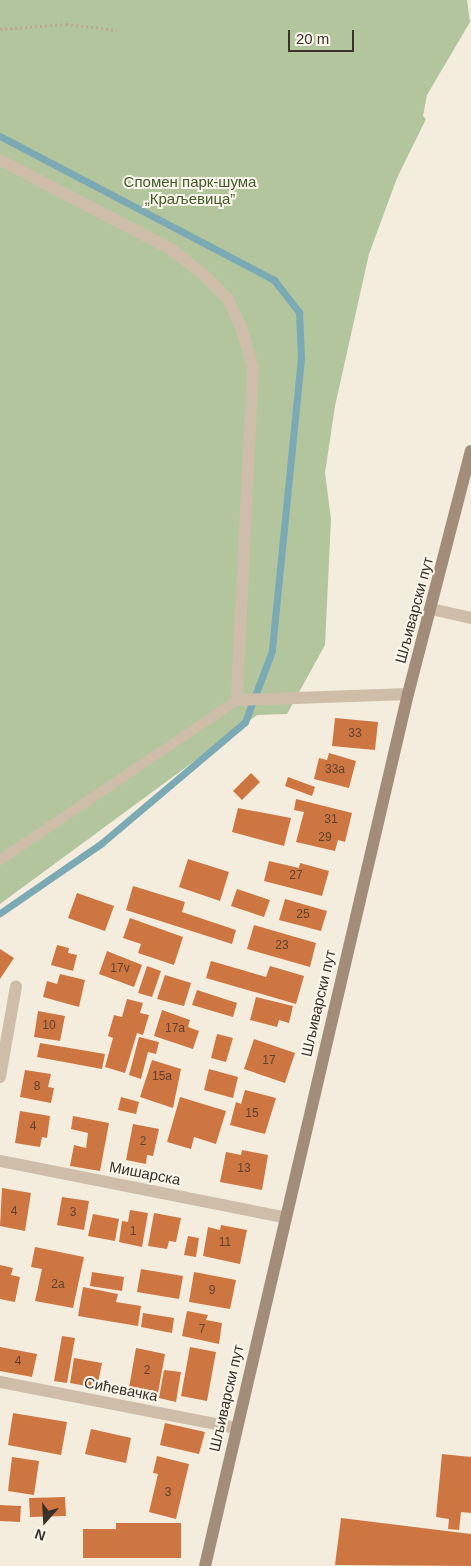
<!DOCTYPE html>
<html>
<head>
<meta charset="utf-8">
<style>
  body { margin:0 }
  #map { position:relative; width:471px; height:1566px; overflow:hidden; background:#f4edde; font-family:Arial,sans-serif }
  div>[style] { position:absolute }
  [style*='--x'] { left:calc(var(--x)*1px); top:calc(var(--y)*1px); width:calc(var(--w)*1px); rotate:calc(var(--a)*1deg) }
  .green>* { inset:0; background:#b2c59d }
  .stream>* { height:7px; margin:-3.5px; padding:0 3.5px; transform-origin:3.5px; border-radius:3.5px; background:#7baab4 }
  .building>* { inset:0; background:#ce7642 }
  .path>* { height:3px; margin-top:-1.5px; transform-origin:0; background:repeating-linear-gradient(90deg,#baa993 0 2.5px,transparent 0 5px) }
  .service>* { height:10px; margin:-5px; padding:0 5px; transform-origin:5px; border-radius:5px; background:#cebea9 }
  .minor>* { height:12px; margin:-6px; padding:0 6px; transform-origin:6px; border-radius:6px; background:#cebea9 }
  .secondary>* { height:12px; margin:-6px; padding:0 6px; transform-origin:6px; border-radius:6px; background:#a28d7a }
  span { translate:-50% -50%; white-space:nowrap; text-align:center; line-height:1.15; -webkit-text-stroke:4px #fbf6eb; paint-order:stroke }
  .number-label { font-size:12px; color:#5f422f }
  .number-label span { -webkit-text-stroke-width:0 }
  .park-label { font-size:15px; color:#435b2b }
  .street-label { font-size:15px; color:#3a3129 }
  .north { position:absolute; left:20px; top:1496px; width:50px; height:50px; -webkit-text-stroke:4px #fbf6eb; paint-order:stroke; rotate:199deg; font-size:14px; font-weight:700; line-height:20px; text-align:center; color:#3a3129 }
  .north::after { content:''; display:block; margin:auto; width:18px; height:22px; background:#3a3129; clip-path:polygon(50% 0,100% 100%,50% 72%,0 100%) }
  .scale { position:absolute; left:288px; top:30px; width:66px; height:22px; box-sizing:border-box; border:2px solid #3a3129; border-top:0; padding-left:6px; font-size:15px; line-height:18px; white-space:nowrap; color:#3a3129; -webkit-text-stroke:4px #fbf6eb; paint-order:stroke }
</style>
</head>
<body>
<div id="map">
  <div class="green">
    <i style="clip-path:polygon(0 0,467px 0,470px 22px,427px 95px,423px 116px,426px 119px,397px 178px,369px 254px,335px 406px,325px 473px,331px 519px,325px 645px,287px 714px,257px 715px,0 904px)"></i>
  </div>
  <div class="stream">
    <i style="--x:0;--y:136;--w:310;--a:27.7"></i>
    <i style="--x:274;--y:280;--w:41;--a:52"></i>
    <i style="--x:299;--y:312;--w:46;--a:87.5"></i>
    <i style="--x:301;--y:358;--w:294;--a:95.7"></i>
    <i style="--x:272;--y:651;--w:76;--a:110.8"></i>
    <i style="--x:245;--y:722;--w:187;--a:139.8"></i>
    <i style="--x:102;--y:843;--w:124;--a:145.5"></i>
  </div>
  <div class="building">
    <i style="clip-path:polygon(335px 718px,378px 722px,375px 750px,332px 746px)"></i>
    <i style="clip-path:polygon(329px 753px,356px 761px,349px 788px,314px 779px,319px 758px,327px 760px)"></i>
    <i style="clip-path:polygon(251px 773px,260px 782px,242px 800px,233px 791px)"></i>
    <i style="clip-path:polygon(288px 777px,315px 787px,312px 796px,285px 786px)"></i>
    <i style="clip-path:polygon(296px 799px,352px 813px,345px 842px,338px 840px,335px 851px,296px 842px,304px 812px,294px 810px)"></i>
    <i style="clip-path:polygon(238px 808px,291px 818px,284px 846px,232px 832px)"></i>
    <i style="clip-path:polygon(188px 859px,229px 872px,220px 901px,179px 887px)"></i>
    <i style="clip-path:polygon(269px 861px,299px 868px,300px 863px,329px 871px,322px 896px,264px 881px)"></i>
    <i style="clip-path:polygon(133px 886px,185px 902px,182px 912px,236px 930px,232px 944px,126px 910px)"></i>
    <i style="clip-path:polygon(237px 889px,270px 900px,264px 917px,231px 906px)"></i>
    <i style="clip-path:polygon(77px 893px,114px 906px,105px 931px,68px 918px)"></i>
    <i style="clip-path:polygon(285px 899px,327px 911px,321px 931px,279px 920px)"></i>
    <i style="clip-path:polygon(130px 918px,183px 937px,174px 965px,138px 953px,141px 944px,123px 938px)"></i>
    <i style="clip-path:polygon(254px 925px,316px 943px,310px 967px,247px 949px)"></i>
    <i style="clip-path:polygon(57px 945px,69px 948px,68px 953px,77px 955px,73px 971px,51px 965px)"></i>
    <i style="clip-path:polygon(0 949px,14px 958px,0 979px)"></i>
    <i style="clip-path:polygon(107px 951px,142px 965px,134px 987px,99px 974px)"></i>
    <i style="clip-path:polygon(211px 961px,266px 977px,270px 966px,304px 976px,296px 1004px,206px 978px)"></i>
    <i style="clip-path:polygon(147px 966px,161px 971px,152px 997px,138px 993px)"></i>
    <i style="clip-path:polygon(60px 974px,85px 980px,79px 1007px,43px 997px,47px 981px,57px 984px)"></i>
    <i style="clip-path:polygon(165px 975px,191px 983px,184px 1006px,157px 999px)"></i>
    <i style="clip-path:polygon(197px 990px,237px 1003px,233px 1017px,192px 1005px)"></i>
    <i style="clip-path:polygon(256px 997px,293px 1006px,289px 1023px,279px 1020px,277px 1027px,250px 1020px)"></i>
    <i style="clip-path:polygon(127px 999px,143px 1003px,140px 1013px,149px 1015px,143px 1035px,137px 1033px,125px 1073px,105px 1067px,113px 1038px,108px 1036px,114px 1015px,122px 1017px)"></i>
    <i style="clip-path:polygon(162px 1010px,190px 1020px,188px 1027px,199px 1031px,193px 1049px,154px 1036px)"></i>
    <i style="clip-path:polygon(38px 1011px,65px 1016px,60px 1041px,34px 1037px)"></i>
    <i style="clip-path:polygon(217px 1034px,233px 1038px,226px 1062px,211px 1058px)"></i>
    <i style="clip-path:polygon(139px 1037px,159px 1042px,156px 1054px,148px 1052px,141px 1079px,129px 1075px)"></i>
    <i style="clip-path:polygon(254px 1039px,295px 1053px,285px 1083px,244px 1069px)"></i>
    <i style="clip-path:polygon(40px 1043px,105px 1054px,102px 1069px,37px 1057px)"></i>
    <i style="clip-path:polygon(152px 1060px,181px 1069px,173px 1108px,140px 1097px)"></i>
    <i style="clip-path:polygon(209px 1069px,238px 1077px,233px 1098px,204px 1090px)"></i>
    <i style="clip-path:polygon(25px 1070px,51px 1074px,48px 1087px,54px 1088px,51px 1103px,20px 1097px)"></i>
    <i style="clip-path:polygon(245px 1090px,276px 1098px,265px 1134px,230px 1125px,236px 1102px,241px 1104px)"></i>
    <i style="clip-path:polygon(121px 1097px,139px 1102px,136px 1114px,118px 1110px)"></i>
    <i style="clip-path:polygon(180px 1097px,226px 1111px,216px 1144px,194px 1137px,191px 1149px,167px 1142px)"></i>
    <i style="clip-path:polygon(20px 1111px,50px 1116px,47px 1138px,42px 1137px,40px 1147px,15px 1143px)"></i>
    <i style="clip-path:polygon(73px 1116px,109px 1123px,100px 1171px,70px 1166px,74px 1145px,86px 1148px,88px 1133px,71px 1129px)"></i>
    <i style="clip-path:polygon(133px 1124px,159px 1129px,153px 1156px,147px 1155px,146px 1164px,126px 1160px)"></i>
    <i style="clip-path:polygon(242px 1150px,268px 1155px,262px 1190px,220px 1182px,226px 1152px,241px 1155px)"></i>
    <i style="clip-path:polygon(2px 1188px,31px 1193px,25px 1231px,0 1226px)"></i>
    <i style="clip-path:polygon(62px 1197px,89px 1201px,84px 1230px,57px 1225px)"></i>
    <i style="clip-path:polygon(130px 1210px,148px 1213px,142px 1247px,119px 1242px,122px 1221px,128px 1222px)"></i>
    <i style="clip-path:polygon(154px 1213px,181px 1218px,176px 1242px,169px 1241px,167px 1249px,148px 1246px)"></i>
    <i style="clip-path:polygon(93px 1214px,119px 1219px,115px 1241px,88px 1236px)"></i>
    <i style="clip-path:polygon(221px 1225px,247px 1230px,240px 1264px,203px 1256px,208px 1227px,220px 1230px)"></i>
    <i style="clip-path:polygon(188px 1236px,199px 1238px,196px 1257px,184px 1255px)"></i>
    <i style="clip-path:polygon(35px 1247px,84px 1257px,73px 1308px,35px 1301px,42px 1269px,31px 1267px)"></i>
    <i style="clip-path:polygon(0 1265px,13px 1268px,11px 1275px,20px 1277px,15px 1302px,0 1299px)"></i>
    <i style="clip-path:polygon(141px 1269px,183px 1276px,179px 1299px,137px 1292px)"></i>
    <i style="clip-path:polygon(92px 1272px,124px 1277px,122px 1291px,90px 1286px)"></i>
    <i style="clip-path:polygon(194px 1272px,236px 1280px,230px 1309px,189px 1302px)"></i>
    <i style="clip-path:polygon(83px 1287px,118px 1294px,116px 1302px,141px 1306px,138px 1326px,78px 1316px)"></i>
    <i style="clip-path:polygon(187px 1311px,208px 1315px,206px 1320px,222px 1323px,219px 1344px,182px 1336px)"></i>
    <i style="clip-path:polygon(143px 1313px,174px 1318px,172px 1333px,141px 1327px)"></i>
    <i style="clip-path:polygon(62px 1336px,75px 1338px,67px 1383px,54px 1381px)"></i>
    <i style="clip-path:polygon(0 1347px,37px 1354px,32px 1377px,0 1371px)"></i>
    <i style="clip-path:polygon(190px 1347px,216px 1352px,207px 1401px,181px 1396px)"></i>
    <i style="clip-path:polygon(136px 1348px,165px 1354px,158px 1393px,129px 1388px)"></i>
    <i style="clip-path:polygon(74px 1358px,102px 1363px,97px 1388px,70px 1383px)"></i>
    <i style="clip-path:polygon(164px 1370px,181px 1372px,176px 1402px,159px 1398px)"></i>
    <i style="clip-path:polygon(13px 1413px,67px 1422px,61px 1455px,8px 1445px)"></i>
    <i style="clip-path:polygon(165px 1423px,205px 1432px,199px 1454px,160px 1445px)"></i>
    <i style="clip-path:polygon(91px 1429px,131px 1438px,126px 1463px,85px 1454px)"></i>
    <i style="clip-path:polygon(442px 1454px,471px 1457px,471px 1513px,461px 1512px,459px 1530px,448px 1529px,449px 1519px,436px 1517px)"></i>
    <i style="clip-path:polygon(157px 1456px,189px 1464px,176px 1519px,149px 1512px,158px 1474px,153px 1473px)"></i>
    <i style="clip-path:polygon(12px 1457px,39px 1461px,34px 1495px,8px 1491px)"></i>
    <i style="clip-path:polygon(65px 1497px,66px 1516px,30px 1517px,29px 1498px)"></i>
    <i style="clip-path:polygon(0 1505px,21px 1506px,20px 1522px,0 1521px)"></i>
    <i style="clip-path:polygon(341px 1518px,471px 1534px,471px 1566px,335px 1565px)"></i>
    <i style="clip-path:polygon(116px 1523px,181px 1523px,181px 1558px,83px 1558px,83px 1529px,116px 1529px)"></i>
  </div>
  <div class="path">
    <i style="--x:0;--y:29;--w:66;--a:-4.3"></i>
    <i style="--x:66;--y:24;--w:51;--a:6.7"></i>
  </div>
  <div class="service">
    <i style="--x:0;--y:860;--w:286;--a:-34"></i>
  </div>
  <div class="minor">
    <i style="--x:0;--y:160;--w:193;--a:27.5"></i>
    <i style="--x:171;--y:249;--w:42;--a:38.2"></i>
    <i style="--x:204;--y:275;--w:34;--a:45"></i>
    <i style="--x:228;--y:299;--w:31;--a:65"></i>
    <i style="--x:241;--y:327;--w:42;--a:73.3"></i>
    <i style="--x:253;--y:367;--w:333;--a:92.8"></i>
    <i style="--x:237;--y:700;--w:171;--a:-2"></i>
    <i style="--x:431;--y:609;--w:41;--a:12.7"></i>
    <i style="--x:0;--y:1077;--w:92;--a:-80"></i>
    <i style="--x:0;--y:1161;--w:289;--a:11.2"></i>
    <i style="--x:0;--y:1382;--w:240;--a:11"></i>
  </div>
  <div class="secondary">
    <i style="--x:205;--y:1566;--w:895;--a:-76.9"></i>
    <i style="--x:408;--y:694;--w:251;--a:-75.5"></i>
  </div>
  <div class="number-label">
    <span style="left:355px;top:734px">33</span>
    <span style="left:335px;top:770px">33a</span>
    <span style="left:331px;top:820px">31</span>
    <span style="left:325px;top:838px">29</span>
    <span style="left:296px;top:876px">27</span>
    <span style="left:303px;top:915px">25</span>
    <span style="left:282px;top:946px">23</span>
    <span style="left:120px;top:969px">17v</span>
    <span style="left:49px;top:1026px">10</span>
    <span style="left:175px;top:1029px">17a</span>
    <span style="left:269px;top:1061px">17</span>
    <span style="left:162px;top:1077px">15a</span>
    <span style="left:37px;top:1087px">8</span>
    <span style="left:252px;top:1114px">15</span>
    <span style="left:33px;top:1127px">4</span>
    <span style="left:143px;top:1142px">2</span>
    <span style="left:244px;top:1169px">13</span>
    <span style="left:14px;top:1212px">4</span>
    <span style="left:73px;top:1213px">3</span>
    <span style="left:133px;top:1232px">1</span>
    <span style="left:225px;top:1243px">11</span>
    <span style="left:58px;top:1285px">2a</span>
    <span style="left:212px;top:1291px">9</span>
    <span style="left:202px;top:1330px">7</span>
    <span style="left:18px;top:1362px">4</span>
    <span style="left:147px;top:1371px">2</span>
    <span style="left:168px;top:1493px">3</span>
  </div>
  <div class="park-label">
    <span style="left:190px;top:190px">Спомен парк-шума<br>„Краљевица”</span>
  </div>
  <div class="street-label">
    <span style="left:414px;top:610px;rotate:-75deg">Шљиварски пут</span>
    <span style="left:318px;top:1003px;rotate:-77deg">Шљиварски пут</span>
    <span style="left:145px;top:1173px;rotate:11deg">Мишарска</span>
    <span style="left:121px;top:1389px;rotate:11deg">Сићевачка</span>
    <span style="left:226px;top:1398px;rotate:-77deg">Шљиварски пут</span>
  </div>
  <div class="north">N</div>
  <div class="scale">20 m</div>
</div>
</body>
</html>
